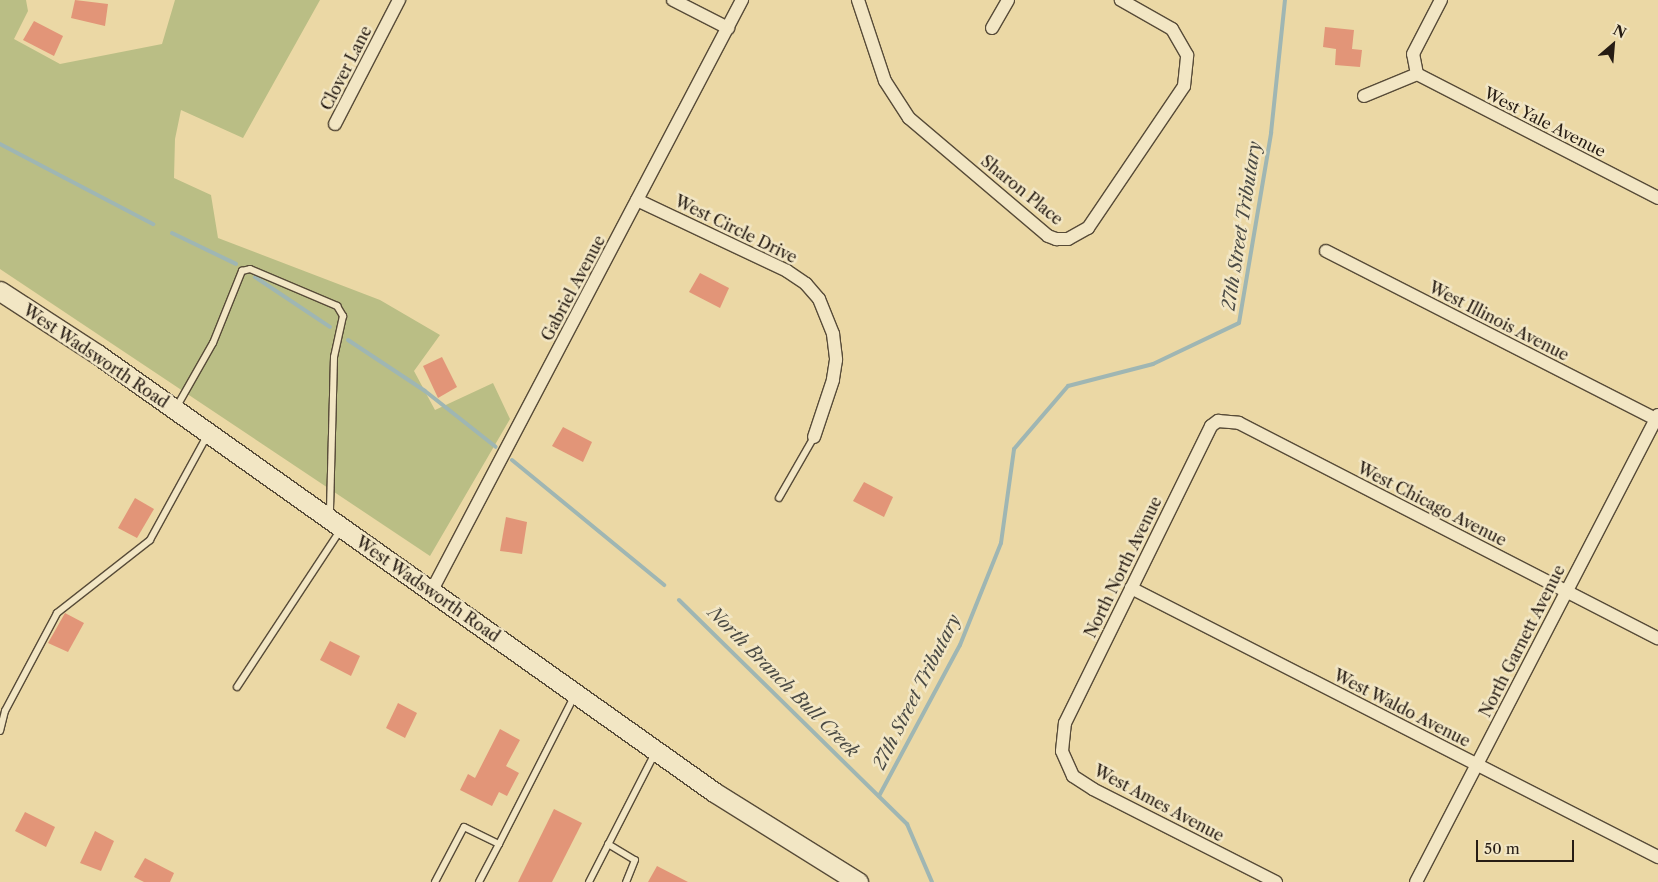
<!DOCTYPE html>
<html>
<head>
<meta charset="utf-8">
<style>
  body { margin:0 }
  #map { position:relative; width:1658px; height:882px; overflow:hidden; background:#ebd8a5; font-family:"Libre Caslon Text",serif }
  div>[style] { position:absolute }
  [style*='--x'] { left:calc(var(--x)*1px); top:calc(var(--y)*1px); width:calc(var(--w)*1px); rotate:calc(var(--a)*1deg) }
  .green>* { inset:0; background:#babe85 }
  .stream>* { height:4px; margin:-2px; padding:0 2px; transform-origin:2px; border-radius:2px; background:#9fb6b3 }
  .building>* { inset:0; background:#e29578 }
  .roads { filter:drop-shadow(1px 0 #574b38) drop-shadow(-1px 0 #574b38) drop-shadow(0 1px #574b38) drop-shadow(0 -1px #574b38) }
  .lane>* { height:6px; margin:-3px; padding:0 3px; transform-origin:3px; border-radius:3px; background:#f2e6c4 }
  .street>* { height:12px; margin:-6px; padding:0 6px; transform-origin:6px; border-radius:6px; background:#f2e6c4 }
  .secondary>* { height:19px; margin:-9.5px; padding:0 9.5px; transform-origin:9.5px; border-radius:9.5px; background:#f2e6c4 }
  span { translate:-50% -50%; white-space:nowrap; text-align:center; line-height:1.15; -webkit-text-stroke:5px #f2e6c4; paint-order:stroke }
  .street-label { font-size:16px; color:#261c14 }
  .water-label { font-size:18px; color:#4a4a44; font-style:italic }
  .north { position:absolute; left:1588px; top:20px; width:50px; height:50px; -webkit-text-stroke:4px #f2e6c4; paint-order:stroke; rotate:27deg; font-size:14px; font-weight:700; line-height:20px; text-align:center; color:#261c14 }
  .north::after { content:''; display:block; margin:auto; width:18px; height:22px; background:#261c14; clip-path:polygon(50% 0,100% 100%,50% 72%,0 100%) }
  .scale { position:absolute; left:1476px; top:840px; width:98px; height:22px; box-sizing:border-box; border:2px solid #261c14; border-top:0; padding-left:6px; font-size:15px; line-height:18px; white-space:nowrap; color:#261c14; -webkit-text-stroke:4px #f2e6c4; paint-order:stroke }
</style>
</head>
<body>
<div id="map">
  <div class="green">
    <i style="clip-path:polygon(0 0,26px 0,28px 11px,14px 39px,60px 64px,162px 44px,175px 0,320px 0,243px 138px,181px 110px,175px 139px,174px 178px,211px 195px,218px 238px,380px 300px,440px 335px,414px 371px,435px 410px,493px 383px,510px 419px,430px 556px,0 269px)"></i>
  </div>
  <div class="stream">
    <i style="--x:0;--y:144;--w:173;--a:27.6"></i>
    <i style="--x:172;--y:233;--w:71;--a:25.8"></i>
    <i style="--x:255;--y:277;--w:90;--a:33.7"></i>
    <i style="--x:348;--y:340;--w:92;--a:33.5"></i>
    <i style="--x:425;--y:391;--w:90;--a:38.3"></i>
    <i style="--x:512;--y:460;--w:197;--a:39.4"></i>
    <i style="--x:679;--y:600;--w:320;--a:44.5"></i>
    <i style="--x:907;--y:824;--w:63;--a:66.7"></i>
    <i style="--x:879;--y:796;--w:171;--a:-61.8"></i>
    <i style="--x:960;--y:645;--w:110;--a:-68.1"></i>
    <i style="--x:1001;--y:543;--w:95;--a:-82.1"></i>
    <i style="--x:1014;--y:449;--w:83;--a:-49.4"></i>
    <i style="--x:1068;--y:386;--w:88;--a:-14.5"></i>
    <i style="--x:1153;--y:364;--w:95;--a:-25.5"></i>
    <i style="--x:1239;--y:323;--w:193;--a:-80.4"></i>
    <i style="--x:1271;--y:133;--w:134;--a:-84"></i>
  </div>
  <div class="building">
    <i style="clip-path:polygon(75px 0,108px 4px,105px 26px,71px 18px)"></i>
    <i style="clip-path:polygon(34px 21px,63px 36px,54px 56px,23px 40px)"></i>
    <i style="clip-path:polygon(1325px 27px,1354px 30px,1352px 49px,1362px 50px,1360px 67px,1335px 65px,1336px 49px,1323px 47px)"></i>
    <i style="clip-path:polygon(700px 273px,729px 288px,720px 308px,689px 292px)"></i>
    <i style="clip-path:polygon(442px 357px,457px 387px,438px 398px,423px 366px)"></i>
    <i style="clip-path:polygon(563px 427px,592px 442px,583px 462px,552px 446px)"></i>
    <i style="clip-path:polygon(864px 482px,893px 497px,884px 517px,853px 501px)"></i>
    <i style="clip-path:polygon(135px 498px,154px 509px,137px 538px,118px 528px)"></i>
    <i style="clip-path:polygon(506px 517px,527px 522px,522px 554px,500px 551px)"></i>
    <i style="clip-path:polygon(65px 613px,84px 623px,68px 652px,48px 643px)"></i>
    <i style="clip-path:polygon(330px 641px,360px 656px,351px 676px,320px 660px)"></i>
    <i style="clip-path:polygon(398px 703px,417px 713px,405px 738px,386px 728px)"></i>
    <i style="clip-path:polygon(500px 729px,520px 740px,506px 766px,519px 773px,507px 796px,499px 792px,492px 806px,460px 790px,468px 774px,475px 778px)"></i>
    <i style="clip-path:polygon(554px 809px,582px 823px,552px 882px,518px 882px)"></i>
    <i style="clip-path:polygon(25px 812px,55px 827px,46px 847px,15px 831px)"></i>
    <i style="clip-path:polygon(95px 831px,114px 841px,101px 871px,80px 863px)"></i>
    <i style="clip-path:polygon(145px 858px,174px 873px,170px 882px,144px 882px,134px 877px)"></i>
    <i style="clip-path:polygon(657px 866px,688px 882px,648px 882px)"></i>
  </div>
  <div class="roads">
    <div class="lane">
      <i style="--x:176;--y:408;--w:75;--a:-60.4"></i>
      <i style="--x:213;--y:343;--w:78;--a:-68.1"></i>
      <i style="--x:242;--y:271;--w:8;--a:-14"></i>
      <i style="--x:250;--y:269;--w:95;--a:23"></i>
      <i style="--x:337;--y:306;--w:12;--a:59"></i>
      <i style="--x:343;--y:316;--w:42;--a:102.4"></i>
      <i style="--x:334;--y:357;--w:158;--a:91.5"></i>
      <i style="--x:779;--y:498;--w:70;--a:-60.2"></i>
      <i style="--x:237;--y:687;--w:189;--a:-56.6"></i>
      <i style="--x:0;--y:731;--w:21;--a:-76"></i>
      <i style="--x:5;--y:711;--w:111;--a:-62"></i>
      <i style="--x:57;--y:613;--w:118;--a:-38.1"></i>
      <i style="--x:150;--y:540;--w:121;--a:-61.3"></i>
      <i style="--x:608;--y:844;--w:31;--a:31"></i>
      <i style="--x:635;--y:860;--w:24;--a:112"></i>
      <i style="--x:435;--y:882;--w:62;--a:-62.2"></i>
      <i style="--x:464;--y:827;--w:39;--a:26"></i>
      <i style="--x:499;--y:844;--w:167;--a:-63"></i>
      <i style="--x:479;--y:882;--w:43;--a:-62.2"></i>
      <i style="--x:589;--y:882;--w:145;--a:-62.9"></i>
    </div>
    <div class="street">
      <i style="--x:673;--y:0;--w:62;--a:27"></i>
      <i style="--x:858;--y:0;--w:85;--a:71.6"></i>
      <i style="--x:885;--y:81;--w:44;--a:57"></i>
      <i style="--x:909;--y:118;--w:182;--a:40.3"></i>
      <i style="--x:1048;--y:236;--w:9;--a:21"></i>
      <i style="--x:1056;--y:239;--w:12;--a:0"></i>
      <i style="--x:1068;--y:239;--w:23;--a:-29"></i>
      <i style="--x:1088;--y:228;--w:171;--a:-55.9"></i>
      <i style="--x:1184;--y:86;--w:31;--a:-84"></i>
      <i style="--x:1187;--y:55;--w:30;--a:-120"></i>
      <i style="--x:1172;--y:29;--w:59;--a:-150.4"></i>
      <i style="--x:992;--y:28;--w:32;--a:-60"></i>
      <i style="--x:1417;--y:74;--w:271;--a:27.2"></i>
      <i style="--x:1417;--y:74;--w:20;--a:-101"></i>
      <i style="--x:1413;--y:54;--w:61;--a:-62.6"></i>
      <i style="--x:1364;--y:96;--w:57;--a:-22.5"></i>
      <i style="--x:335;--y:124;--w:140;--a:-62.7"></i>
      <i style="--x:637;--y:200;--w:166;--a:25.3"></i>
      <i style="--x:787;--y:271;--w:23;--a:34"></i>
      <i style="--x:806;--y:284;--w:20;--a:49"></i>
      <i style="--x:819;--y:299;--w:38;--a:68"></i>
      <i style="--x:833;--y:334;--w:26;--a:83"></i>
      <i style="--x:836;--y:360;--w:20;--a:99"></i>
      <i style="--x:833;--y:380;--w:60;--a:108.4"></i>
      <i style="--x:1326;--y:251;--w:373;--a:27"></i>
      <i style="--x:1131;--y:588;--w:592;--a:27.04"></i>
      <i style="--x:431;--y:592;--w:669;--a:-62.29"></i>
      <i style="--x:1276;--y:882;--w:205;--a:-153.1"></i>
      <i style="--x:1093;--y:789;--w:24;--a:-147"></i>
      <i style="--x:1073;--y:776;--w:27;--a:-114"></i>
      <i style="--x:1062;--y:751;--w:28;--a:-84"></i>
      <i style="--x:1065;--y:723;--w:331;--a:-63.8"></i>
      <i style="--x:1211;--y:426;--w:9;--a:-36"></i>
      <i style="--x:1218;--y:421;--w:21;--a:5"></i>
      <i style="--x:1239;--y:423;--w:471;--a:27.2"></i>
      <i style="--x:1416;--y:882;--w:526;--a:-62.61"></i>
    </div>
    <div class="secondary">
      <i style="--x:0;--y:291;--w:116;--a:33"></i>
      <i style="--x:97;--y:354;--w:757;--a:35.37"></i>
      <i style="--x:714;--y:792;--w:170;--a:32"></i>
    </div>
  </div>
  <div class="street-label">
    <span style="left:346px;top:68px;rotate:-63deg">Clover Lane</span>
    <span style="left:1545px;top:122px;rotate:27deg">West Yale Avenue</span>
    <span style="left:1022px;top:190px;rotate:39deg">Sharon Place</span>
    <span style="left:736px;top:229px;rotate:26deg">West Circle Drive</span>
    <span style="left:573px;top:288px;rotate:-62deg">Gabriel Avenue</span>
    <span style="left:1499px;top:321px;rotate:27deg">West Illinois Avenue</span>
    <span style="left:96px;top:356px;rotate:34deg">West Wadsworth Road</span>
    <span style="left:1432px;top:504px;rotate:27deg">West Chicago Avenue</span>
    <span style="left:1123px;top:567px;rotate:-64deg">North North Avenue</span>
    <span style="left:428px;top:589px;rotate:35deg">West Wadsworth Road</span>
    <span style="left:1522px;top:641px;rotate:-63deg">North Garnett Avenue</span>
    <span style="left:1402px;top:708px;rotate:27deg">West Waldo Avenue</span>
    <span style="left:1159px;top:803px;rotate:28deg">West Ames Avenue</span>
  </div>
  <div class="water-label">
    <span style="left:1242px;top:226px;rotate:-81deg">27th Street Tributary</span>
    <span style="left:783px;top:682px;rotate:45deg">North Branch Bull Creek</span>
    <span style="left:917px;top:692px;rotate:-63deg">27th Street Tributary</span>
  </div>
  <div class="north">N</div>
  <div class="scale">50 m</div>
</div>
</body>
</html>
